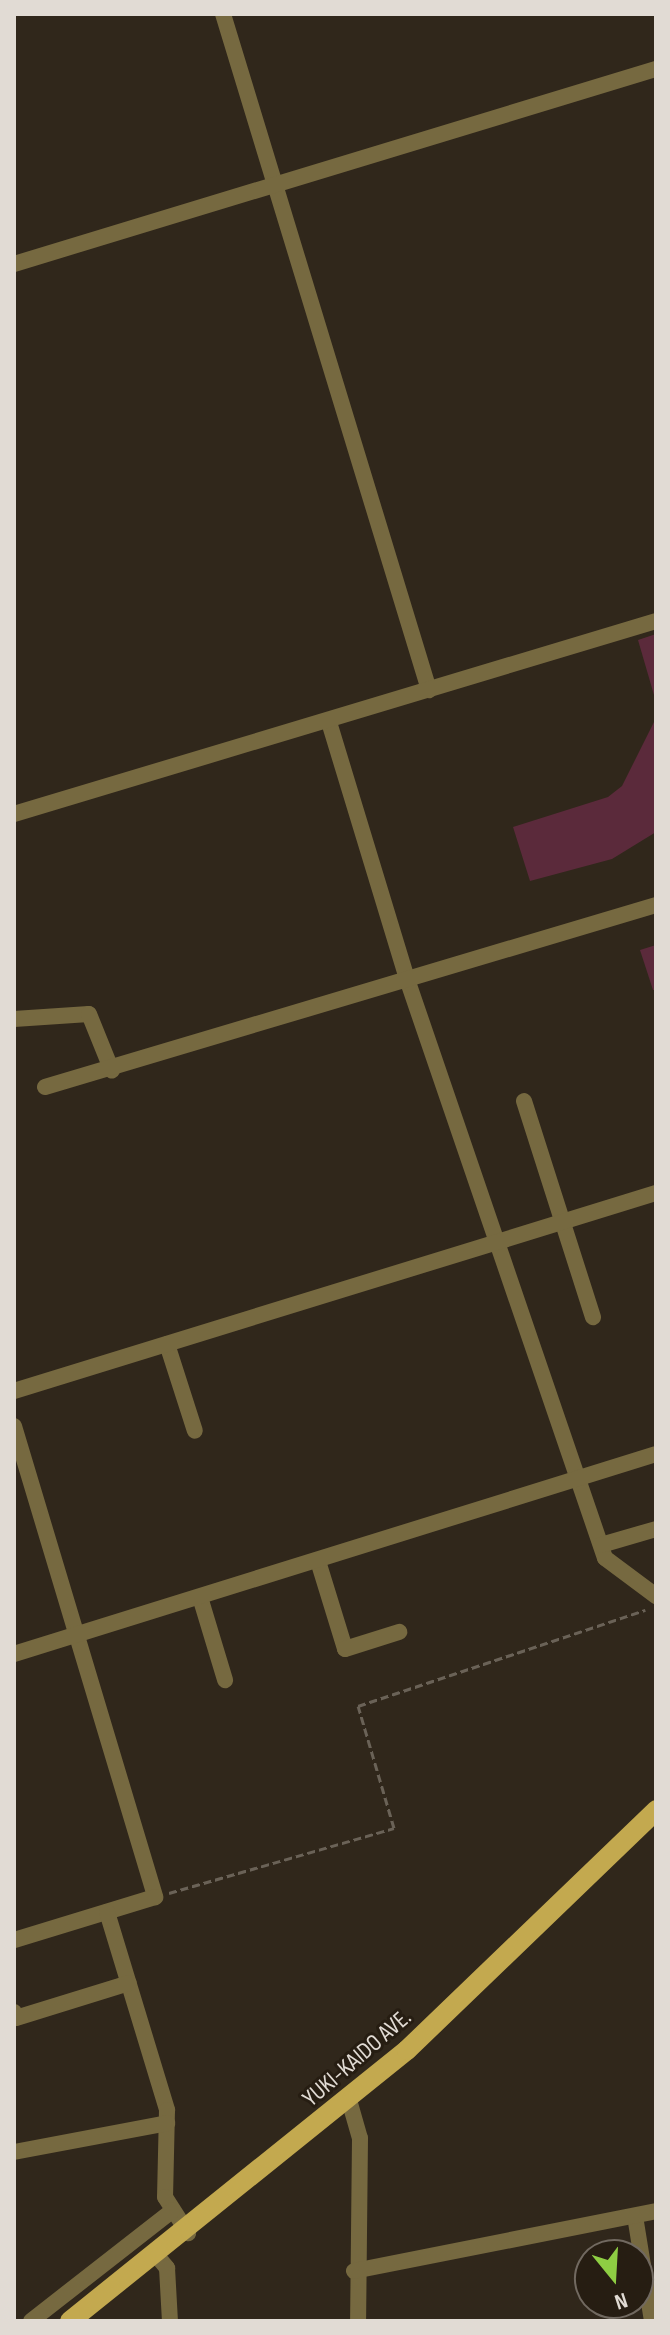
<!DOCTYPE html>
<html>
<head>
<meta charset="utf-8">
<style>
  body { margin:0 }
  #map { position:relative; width:670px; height:2335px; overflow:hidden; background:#30271b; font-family:"Sofia Sans Condensed",sans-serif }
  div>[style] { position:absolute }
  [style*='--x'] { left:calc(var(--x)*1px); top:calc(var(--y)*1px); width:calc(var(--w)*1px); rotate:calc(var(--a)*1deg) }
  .building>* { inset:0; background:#5b2a3b }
  .path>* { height:3px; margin-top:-1.5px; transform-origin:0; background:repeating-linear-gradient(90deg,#6a6257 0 8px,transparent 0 12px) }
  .street>* { height:16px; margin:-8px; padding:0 8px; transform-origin:8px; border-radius:8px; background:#766940 }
  .primary>* { height:20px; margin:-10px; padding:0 10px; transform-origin:10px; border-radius:10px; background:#c3a94f }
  span { translate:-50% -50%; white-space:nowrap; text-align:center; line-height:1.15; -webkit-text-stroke:6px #261d12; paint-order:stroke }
  .street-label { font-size:24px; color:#e1dbd4 }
  .frame { position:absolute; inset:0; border:16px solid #e1dbd4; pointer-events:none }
  .north { position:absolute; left:574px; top:2239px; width:80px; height:80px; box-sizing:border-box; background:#261d12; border:2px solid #716960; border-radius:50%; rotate:162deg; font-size:22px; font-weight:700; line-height:32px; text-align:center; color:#e1dbd4 }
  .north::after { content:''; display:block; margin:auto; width:28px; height:36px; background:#8ece43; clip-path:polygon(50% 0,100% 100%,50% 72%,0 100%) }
</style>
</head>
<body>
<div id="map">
  <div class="building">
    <i style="clip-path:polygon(656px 634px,656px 695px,654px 695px,638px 640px)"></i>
    <i style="clip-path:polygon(656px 718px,656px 832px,612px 859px,530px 881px,513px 827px,608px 797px,622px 786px)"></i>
    <i style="clip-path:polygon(656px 945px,656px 990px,653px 990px,640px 950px)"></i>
  </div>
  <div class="path">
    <i style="--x:169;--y:1893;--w:234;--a:-16.1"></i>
    <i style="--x:394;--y:1828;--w:127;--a:-106.4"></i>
    <i style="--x:358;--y:1706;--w:303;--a:-18.5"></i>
  </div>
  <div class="street">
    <i style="--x:223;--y:14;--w:707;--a:73.05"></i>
    <i style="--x:14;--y:264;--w:671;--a:-16.9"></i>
    <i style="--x:329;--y:722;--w:269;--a:73.1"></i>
    <i style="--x:407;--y:979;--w:612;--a:71.12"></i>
    <i style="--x:605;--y:1558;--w:64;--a:36.7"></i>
    <i style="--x:14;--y:814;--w:670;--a:-16.73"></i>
    <i style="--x:14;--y:1019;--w:75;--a:-3.8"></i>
    <i style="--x:89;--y:1014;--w:61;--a:68"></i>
    <i style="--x:45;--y:1087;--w:638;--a:-16.59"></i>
    <i style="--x:524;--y:1101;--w:227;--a:72.3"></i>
    <i style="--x:167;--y:1344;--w:91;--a:72.2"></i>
    <i style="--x:14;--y:1391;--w:672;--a:-17.14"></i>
    <i style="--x:14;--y:1426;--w:492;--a:73.3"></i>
    <i style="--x:155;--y:1897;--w:147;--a:163"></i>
    <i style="--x:601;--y:1545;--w:57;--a:-16.2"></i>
    <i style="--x:318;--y:1561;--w:92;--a:72.9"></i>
    <i style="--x:345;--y:1649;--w:57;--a:-17.5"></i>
    <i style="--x:200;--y:1597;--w:87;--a:73.2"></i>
    <i style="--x:14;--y:1654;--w:672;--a:-17.3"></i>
    <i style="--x:107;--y:1912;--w:207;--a:73.1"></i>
    <i style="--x:167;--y:2110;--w:87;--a:91.3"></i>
    <i style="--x:165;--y:2197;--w:43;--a:57.4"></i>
    <i style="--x:14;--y:2012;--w:6;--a:72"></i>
    <i style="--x:16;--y:2018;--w:118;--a:-17.2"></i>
    <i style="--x:349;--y:2100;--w:40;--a:74"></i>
    <i style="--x:360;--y:2138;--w:183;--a:90.6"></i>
    <i style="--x:14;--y:2152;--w:156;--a:-10.7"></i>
    <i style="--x:635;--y:2216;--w:106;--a:80.8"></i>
    <i style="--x:157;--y:2256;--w:16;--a:50"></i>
    <i style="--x:167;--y:2268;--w:53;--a:86.8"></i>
    <i style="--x:354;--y:2271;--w:308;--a:-11.2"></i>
    <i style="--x:31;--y:2321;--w:180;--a:-38"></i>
  </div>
  <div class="primary">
    <i style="--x:70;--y:2321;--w:432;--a:-38.8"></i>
    <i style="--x:407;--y:2050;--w:346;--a:-43.9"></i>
  </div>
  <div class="street-label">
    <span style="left:357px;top:2058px;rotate:-41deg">YUKI-KAIDO AVE.</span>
  </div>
  <div class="frame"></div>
  <div class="north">N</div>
</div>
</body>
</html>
